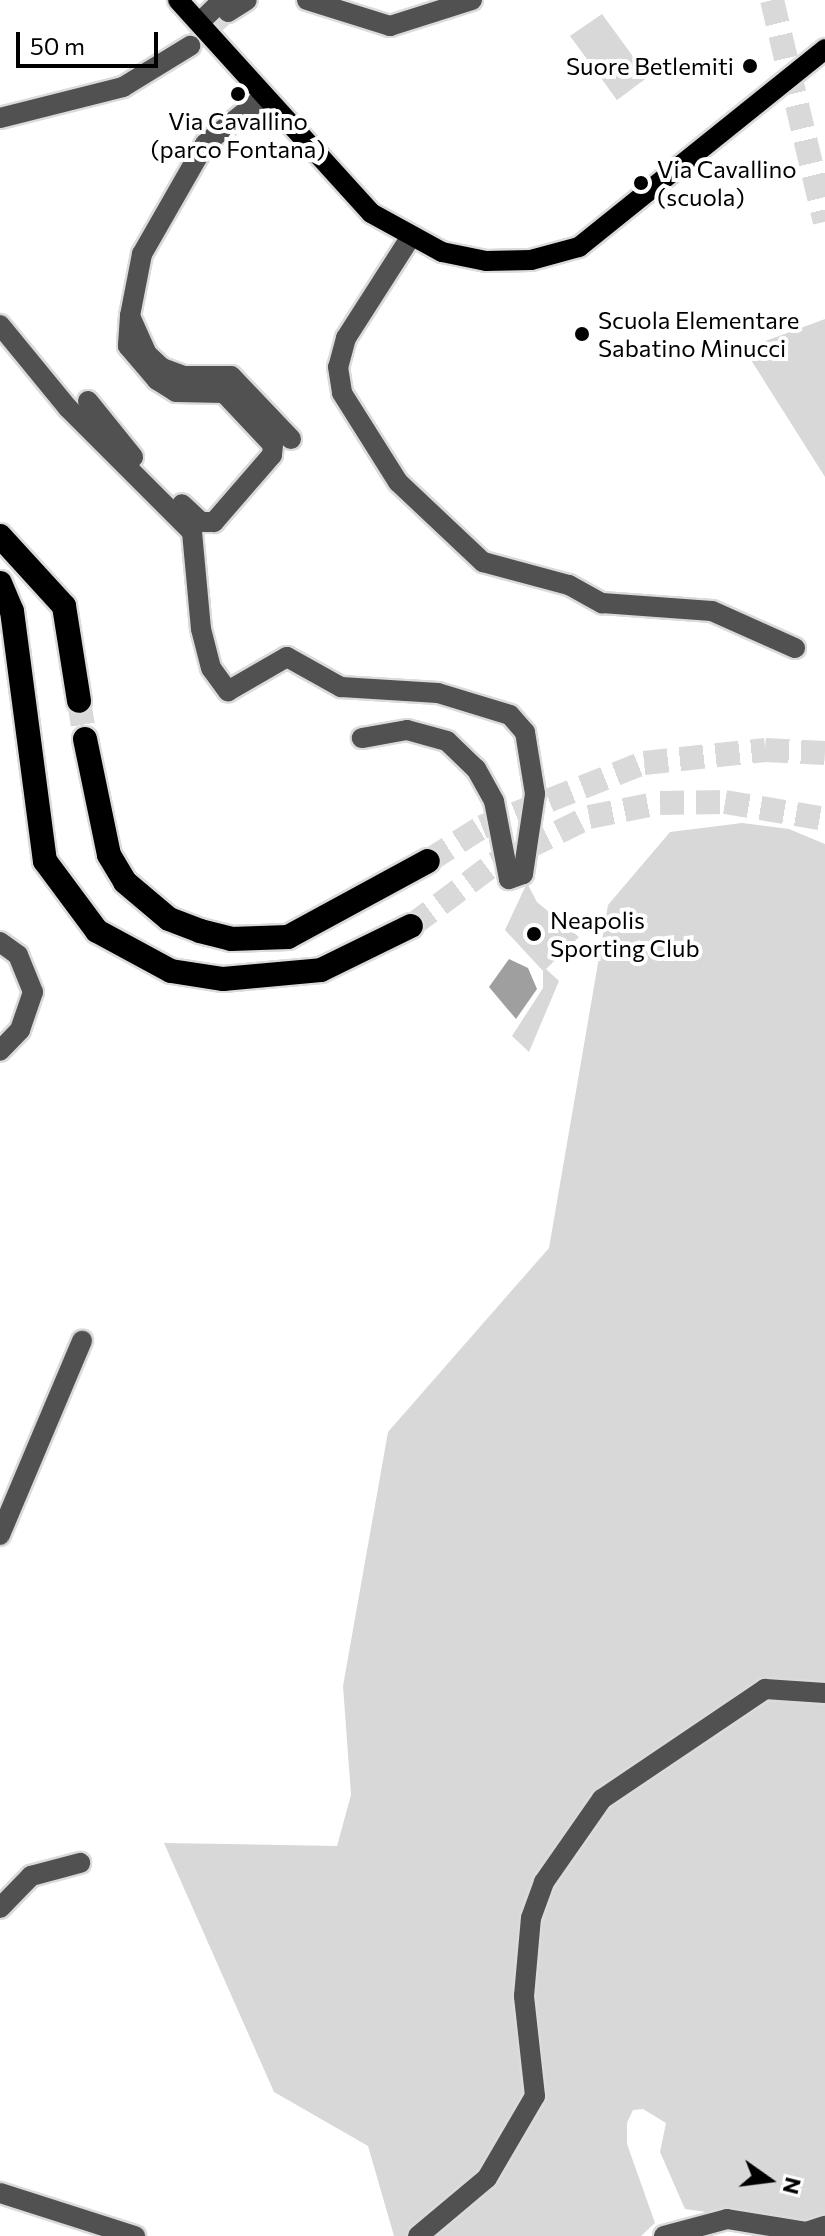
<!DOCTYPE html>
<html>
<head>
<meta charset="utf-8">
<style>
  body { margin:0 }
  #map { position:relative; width:825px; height:2236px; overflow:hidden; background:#fff; font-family:Commissioner,sans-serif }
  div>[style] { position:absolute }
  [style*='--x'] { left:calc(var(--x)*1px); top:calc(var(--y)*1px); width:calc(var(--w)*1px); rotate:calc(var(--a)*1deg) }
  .green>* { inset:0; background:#d8d8d8 }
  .water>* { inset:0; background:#9f9f9f }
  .minor-tunnel>* { height:20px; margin-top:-10px; transform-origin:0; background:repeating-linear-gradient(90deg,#d9d9d9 0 20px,transparent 0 30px) }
  .highway-tunnel>* { height:24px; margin-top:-12px; transform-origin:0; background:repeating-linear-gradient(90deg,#d9d9d9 0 24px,transparent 0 36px) }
  .roads { filter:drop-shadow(2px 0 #dbdbdb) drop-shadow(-2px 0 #dbdbdb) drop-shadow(0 2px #dbdbdb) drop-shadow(0 -2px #dbdbdb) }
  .minor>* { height:20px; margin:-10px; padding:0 10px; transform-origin:10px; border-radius:10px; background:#515151 }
  .major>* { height:20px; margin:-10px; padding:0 10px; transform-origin:10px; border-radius:10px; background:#000 }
  .highway>* { height:24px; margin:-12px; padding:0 12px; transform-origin:12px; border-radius:12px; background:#000 }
  .dots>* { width:22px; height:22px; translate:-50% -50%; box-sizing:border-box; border:4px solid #fff; border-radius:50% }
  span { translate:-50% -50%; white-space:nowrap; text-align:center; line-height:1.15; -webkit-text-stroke:8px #fff; paint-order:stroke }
  .poi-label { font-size:24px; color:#000 }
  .right { translate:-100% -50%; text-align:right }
  .left { translate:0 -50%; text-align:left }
  .north { position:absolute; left:729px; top:2140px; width:80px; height:80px; -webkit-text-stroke:6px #fff; paint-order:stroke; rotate:104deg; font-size:22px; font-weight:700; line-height:32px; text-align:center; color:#000 }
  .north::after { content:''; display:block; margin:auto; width:28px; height:36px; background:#000; clip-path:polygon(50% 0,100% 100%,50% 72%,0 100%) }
  .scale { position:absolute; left:16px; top:32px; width:142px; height:36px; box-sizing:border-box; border:4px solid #000; border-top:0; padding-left:10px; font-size:24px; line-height:28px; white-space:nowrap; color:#000; -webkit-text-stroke:6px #fff; paint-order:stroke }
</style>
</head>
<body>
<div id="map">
  <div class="green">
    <i style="clip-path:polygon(602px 14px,648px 77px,617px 100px,570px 36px)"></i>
    <i style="clip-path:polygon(825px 319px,825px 477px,744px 349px)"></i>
    <i style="clip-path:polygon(742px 823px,789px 829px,825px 844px,825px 2216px,805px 2226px,685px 2209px,660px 2152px,666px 2123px,643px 2109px,633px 2110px,627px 2123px,627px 2144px,655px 2223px,641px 2236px,394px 2236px,368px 2146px,274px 2092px,164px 1843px,337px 1846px,351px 1795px,343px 1686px,388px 1432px,549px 1248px,608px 905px,670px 832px)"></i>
    <i style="clip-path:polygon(527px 883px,537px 902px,579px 937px,546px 969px,559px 981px,529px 1052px,512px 1036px,543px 988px,543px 971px,505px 930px)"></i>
  </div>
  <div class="water">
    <i style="clip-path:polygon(509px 959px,528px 968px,537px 989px,516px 1019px,489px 987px)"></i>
  </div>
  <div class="minor-tunnel">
    <i style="--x:190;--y:46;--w:51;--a:-41.8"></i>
  </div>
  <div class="highway-tunnel">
    <i style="--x:772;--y:0;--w:228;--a:76.6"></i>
    <i style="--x:79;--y:701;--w:38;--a:81"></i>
    <i style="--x:428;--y:861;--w:64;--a:-32.2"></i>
    <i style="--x:482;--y:827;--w:174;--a:-21.6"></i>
    <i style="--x:644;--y:763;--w:122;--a:-6.1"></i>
    <i style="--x:765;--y:750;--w:60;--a:2.9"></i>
    <i style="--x:411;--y:926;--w:104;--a:-36.8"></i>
    <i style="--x:494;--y:864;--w:106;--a:-26.3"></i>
    <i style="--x:589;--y:817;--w:72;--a:-11.2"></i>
    <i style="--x:660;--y:803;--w:65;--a:-0.9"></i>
    <i style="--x:725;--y:802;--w:101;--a:9.6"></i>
  </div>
  <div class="roads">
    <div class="minor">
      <i style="--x:307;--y:0;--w:87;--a:17.4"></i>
      <i style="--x:390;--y:26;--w:86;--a:-17.6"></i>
      <i style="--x:228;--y:12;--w:22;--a:-32"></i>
      <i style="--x:200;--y:22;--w:32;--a:-44"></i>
      <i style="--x:261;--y:99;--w:72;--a:141.2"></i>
      <i style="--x:205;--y:144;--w:127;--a:119.8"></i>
      <i style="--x:142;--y:254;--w:63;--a:101"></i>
      <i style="--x:130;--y:316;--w:42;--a:65.9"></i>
      <i style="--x:147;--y:354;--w:21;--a:43"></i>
      <i style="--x:162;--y:368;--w:23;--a:20"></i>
      <i style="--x:184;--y:376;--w:47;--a:0"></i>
      <i style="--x:231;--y:376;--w:87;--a:46.4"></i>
      <i style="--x:0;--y:118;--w:127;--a:-14.1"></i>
      <i style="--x:123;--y:87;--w:79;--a:-31.5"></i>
      <i style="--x:410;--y:238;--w:119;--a:122.6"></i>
      <i style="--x:346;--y:338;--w:30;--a:105"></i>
      <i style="--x:338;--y:367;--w:26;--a:81"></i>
      <i style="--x:342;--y:393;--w:105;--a:57.8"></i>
      <i style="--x:398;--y:482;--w:117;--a:43.3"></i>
      <i style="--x:483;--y:562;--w:89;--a:15"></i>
      <i style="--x:569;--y:585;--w:38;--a:29"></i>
      <i style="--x:602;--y:603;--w:110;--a:4.2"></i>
      <i style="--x:712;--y:611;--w:91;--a:24"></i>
      <i style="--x:130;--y:316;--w:30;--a:94"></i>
      <i style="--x:128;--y:346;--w:45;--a:49.5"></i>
      <i style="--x:157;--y:380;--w:22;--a:32"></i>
      <i style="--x:176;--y:392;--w:48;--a:1.2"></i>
      <i style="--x:224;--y:393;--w:71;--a:46.7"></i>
      <i style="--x:273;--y:445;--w:10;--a:96"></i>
      <i style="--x:272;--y:455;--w:89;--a:130.9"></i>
      <i style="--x:214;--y:522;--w:13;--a:180"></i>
      <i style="--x:201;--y:522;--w:26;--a:-137"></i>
      <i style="--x:0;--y:325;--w:107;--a:50.7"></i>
      <i style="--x:68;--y:408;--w:175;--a:45"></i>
      <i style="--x:192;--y:532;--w:97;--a:84.7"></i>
      <i style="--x:201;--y:629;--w:40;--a:75.6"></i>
      <i style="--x:211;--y:668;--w:29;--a:54"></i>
      <i style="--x:228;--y:691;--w:68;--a:-30"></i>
      <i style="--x:287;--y:657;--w:62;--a:29.1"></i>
      <i style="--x:341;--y:687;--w:97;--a:3.5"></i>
      <i style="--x:438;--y:693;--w:75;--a:17"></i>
      <i style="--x:510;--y:715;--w:23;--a:49"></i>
      <i style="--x:525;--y:732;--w:63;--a:80.8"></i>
      <i style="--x:535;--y:794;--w:81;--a:98.5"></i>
      <i style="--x:523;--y:874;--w:15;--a:160"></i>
      <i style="--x:509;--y:879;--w:79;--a:-100.9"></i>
      <i style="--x:494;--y:801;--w:37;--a:-119"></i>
      <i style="--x:476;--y:769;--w:40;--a:-136"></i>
      <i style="--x:447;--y:741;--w:41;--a:-164.6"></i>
      <i style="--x:407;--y:730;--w:46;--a:169.9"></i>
      <i style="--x:88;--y:401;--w:72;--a:51.2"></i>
      <i style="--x:0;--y:942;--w:22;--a:36"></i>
      <i style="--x:18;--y:955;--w:40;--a:68"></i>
      <i style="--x:33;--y:992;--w:40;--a:108.9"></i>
      <i style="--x:20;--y:1030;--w:29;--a:134"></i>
      <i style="--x:0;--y:1535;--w:211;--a:-67.1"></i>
      <i style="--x:0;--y:1908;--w:45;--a:-45.9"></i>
      <i style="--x:31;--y:1876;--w:51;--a:-14.9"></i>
      <i style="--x:0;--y:2193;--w:142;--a:17.7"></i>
      <i style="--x:418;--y:2236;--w:90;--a:-40"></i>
      <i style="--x:487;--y:2178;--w:95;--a:-59.7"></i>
      <i style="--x:535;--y:2096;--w:101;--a:-96.3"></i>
      <i style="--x:524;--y:1996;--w:78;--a:-84.9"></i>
      <i style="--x:531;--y:1918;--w:38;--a:-70"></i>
      <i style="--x:544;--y:1882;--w:101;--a:-55.1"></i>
      <i style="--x:602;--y:1799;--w:197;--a:-34"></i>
      <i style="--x:765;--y:1689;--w:60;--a:3.8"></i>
      <i style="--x:664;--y:2236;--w:65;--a:-15.1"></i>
      <i style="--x:727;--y:2219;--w:80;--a:9.3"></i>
      <i style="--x:806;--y:2232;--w:20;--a:-18"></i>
    </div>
    <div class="major">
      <i style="--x:178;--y:0;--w:287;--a:47.8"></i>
      <i style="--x:371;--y:213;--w:81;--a:28.8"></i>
      <i style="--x:442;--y:252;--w:45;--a:11.6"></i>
      <i style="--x:486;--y:261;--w:45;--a:-1.3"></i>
      <i style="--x:531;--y:260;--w:50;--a:-15.2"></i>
      <i style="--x:579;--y:247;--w:316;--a:-38.8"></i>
    </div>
    <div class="highway">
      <i style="--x:0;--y:536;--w:95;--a:47.6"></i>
      <i style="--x:64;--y:606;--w:96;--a:81"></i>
      <i style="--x:0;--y:583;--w:30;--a:67"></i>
      <i style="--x:12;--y:611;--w:252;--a:82.5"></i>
      <i style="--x:45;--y:861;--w:87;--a:53.4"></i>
      <i style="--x:97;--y:931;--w:84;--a:28.4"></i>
      <i style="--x:171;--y:971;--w:53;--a:8.7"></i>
      <i style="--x:223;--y:979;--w:98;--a:-5.2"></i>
      <i style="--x:321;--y:970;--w:100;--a:-26.1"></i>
      <i style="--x:85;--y:739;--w:118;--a:78.3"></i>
      <i style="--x:109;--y:855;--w:31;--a:59"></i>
      <i style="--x:125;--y:882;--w:57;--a:40.1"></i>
      <i style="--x:169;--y:919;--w:33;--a:21"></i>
      <i style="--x:200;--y:931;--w:32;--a:14"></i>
      <i style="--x:231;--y:939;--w:57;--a:-2"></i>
      <i style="--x:288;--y:937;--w:159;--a:-28.5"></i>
    </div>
  </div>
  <div class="dots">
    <i style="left:750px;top:66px;background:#000"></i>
    <i style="left:238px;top:94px;background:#000"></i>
    <i style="left:641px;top:183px;background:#000"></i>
    <i style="left:582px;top:334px;background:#000"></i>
    <i style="left:534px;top:934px;background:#000"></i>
  </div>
  <div class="poi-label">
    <span class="right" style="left:734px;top:66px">Suore Betlemiti</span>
    <span style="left:238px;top:135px">Via Cavallino<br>(parco Fontana)</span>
    <span class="left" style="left:657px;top:183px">Via Cavallino<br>(scuola)</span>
    <span class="left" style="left:598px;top:334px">Scuola Elementare<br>Sabatino Minucci</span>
    <span class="left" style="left:550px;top:934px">Neapolis<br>Sporting Club</span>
  </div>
  <div class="north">N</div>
  <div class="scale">50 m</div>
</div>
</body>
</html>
